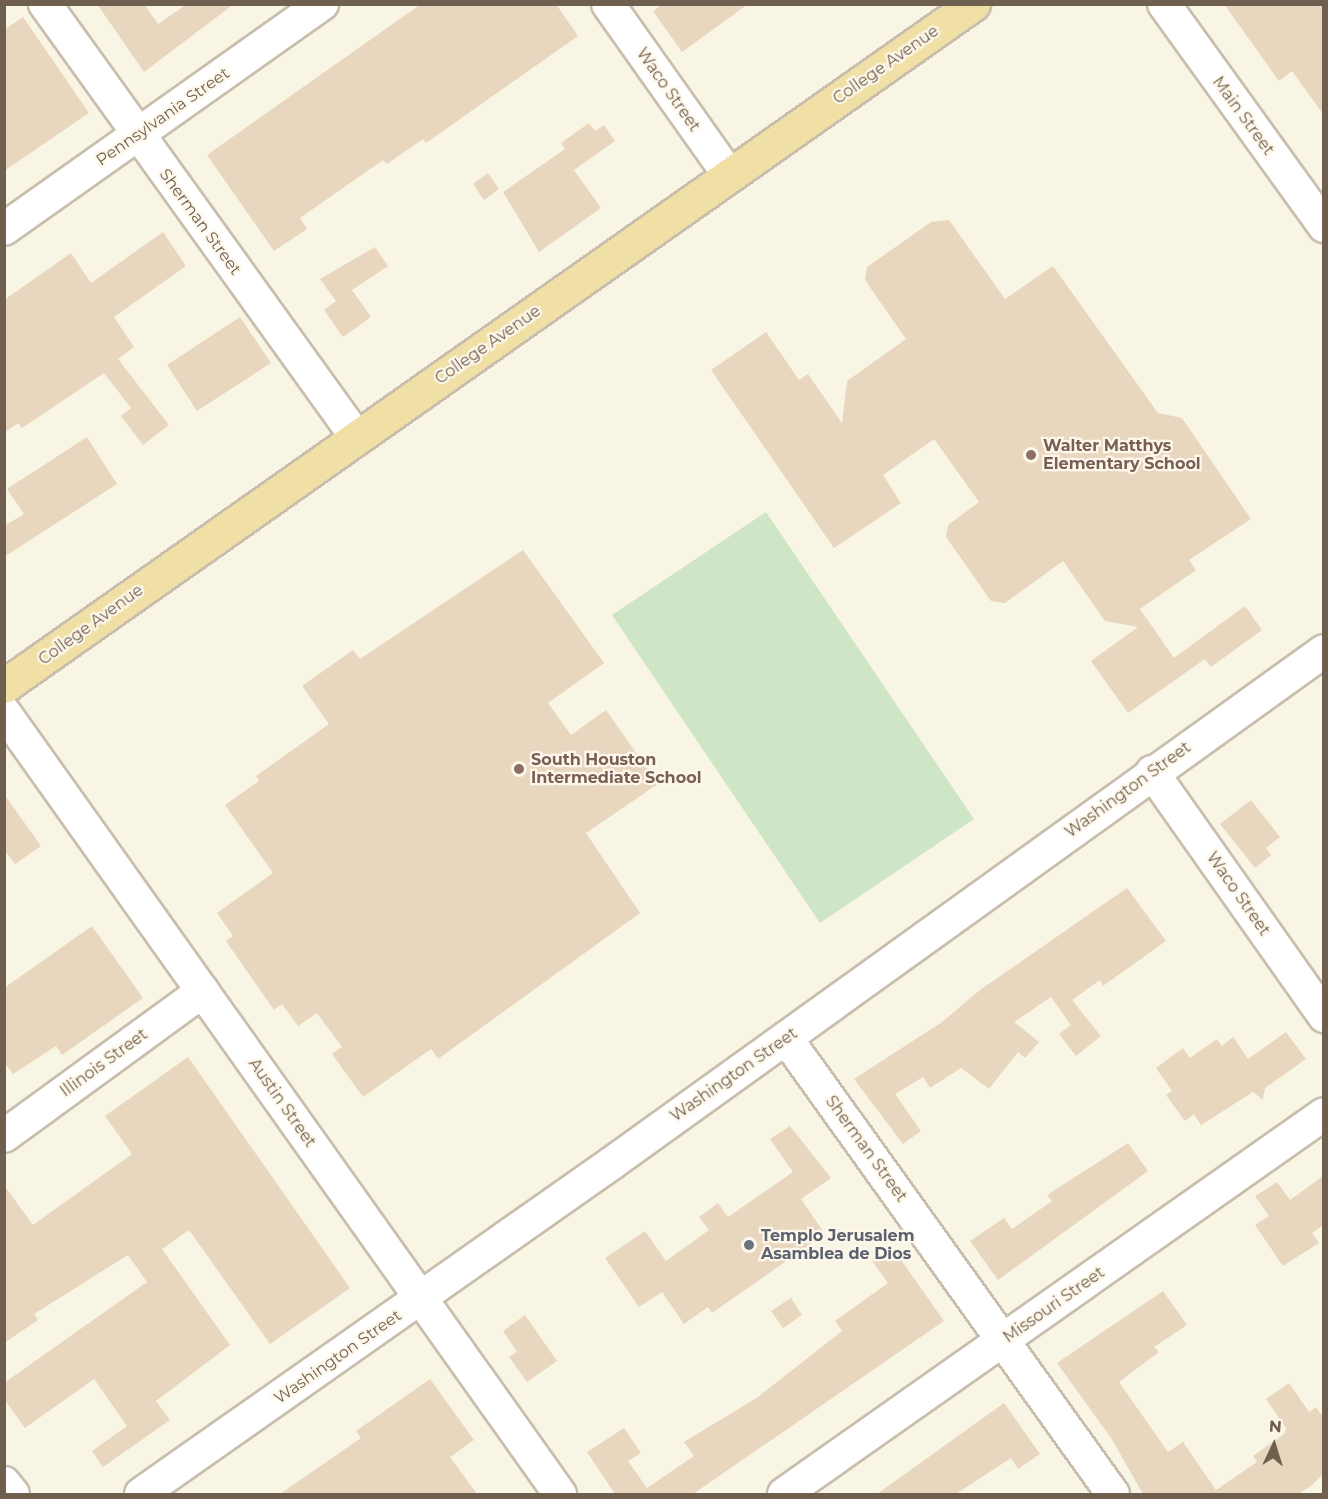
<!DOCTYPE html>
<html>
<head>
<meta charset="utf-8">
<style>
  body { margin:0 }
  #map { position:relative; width:1328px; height:1499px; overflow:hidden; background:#f9f5e5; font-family:Montserrat,sans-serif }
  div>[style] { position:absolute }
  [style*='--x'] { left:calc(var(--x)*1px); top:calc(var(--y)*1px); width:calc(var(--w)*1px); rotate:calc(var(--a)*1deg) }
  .green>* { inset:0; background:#cee5c6 }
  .building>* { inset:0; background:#e9d6be }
  .roads { filter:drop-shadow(2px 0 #c9bead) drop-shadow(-2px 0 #c9bead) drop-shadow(0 2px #c9bead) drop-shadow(0 -2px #c9bead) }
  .minor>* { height:32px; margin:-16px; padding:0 16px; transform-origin:16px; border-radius:16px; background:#fff }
  .major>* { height:33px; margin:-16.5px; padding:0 16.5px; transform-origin:16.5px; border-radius:16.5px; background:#f0e0a5 }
  .dots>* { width:16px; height:16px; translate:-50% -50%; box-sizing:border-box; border:3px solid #fdf8eb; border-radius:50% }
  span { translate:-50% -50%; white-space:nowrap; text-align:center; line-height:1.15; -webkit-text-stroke:4.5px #fdf8eb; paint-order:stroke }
  .street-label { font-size:16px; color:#6f5f4e }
  .education-label { font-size:16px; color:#785e54; font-weight:700 }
  .left { translate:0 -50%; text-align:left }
  .worship-label { font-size:16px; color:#5b616d; font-weight:700 }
  .frame { position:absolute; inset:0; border:6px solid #6f5f4e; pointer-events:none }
  .north { position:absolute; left:1244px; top:1415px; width:60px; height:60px; -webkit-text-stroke:4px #fdf8eb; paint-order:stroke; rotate:4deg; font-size:16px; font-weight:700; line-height:24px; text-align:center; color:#6f5f4e }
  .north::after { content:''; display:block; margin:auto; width:21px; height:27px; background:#6f5f4e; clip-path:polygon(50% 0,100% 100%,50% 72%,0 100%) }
</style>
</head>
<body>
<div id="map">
  <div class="green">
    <i style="clip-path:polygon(766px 512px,974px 819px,820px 923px,612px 615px)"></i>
  </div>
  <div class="building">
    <i style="clip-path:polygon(97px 4px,144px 4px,158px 24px,187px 4px,234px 4px,144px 72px)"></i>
    <i style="clip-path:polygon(421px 4px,556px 4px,578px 36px,426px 143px,423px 139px,387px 164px,383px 160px,300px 218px,307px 229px,274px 251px,207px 155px)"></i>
    <i style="clip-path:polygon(663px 4px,748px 4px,682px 52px,653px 11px)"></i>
    <i style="clip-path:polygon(1224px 4px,1323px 4px,1323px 114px,1292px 71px,1279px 81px)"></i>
    <i style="clip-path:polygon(23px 17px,89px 113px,4px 171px,4px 30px)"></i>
    <i style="clip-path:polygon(589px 123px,595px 131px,604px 125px,615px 141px,574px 170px,601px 208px,539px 252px,503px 192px,565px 149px,561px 143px)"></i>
    <i style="clip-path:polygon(488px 173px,499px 189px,484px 200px,473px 184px)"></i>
    <i style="clip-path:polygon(949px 220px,1005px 299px,1053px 266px,1158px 413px,1182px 418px,1251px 519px,1189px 560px,1196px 570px,1140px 609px,1174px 658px,1245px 606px,1262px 630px,1211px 667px,1205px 659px,1128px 713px,1091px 661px,1138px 627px,1105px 621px,1063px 561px,1005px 603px,991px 601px,946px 537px,948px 525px,979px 502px,934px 439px,883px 475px,901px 503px,834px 548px,711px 370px,766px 332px,799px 380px,808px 374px,842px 423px,847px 381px,906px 339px,865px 280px,867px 267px,931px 222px)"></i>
    <i style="clip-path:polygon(163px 232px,186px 266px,114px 317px,134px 347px,118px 359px,169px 425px,143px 445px,121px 416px,131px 408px,104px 373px,22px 428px,18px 423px,4px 433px,4px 300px,71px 253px,91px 283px)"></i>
    <i style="clip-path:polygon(375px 247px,388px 266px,352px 290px,371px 317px,343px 337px,324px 310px,336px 301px,320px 279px)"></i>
    <i style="clip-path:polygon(240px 317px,271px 363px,197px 411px,167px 365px)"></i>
    <i style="clip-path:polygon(87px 437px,117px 484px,4px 557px,4px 526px,24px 514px,7px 489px)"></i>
    <i style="clip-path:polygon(523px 550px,604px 663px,548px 703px,571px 735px,606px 710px,658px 784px,586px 833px,640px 913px,438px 1059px,431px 1049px,363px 1097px,332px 1054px,342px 1047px,317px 1013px,298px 1026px,282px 1004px,274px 1010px,226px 941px,233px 936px,217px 913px,273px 873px,225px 805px,259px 781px,256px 776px,329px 724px,302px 686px,353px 650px,360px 659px)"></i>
    <i style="clip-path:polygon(4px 794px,41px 846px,15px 864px,4px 850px)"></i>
    <i style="clip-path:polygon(1251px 800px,1280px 837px,1266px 848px,1271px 855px,1255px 868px,1220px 824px)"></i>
    <i style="clip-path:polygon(1127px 888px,1166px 941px,1103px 986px,1100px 980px,1072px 1000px,1101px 1036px,1076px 1056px,1059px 1034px,1071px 1025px,1051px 997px,1014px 1022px,1039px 1042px,1025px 1058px,1018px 1052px,989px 1089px,961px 1068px,930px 1088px,923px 1077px,895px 1094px,921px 1131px,903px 1144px,854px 1079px,942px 1022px,980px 990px)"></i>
    <i style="clip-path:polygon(92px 926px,143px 998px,62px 1055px,56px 1046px,13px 1074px,4px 1062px,4px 988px)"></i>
    <i style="clip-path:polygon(1286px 1032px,1306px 1059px,1265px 1088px,1263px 1100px,1253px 1092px,1201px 1125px,1194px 1114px,1185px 1121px,1166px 1095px,1172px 1091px,1156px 1068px,1183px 1048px,1190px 1058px,1217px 1039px,1222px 1046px,1233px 1037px,1248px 1059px)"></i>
    <i style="clip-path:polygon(188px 1057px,350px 1288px,270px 1344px,189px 1230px,162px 1249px,230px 1345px,156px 1401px,170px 1420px,103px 1467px,92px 1451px,127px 1426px,94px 1379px,25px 1428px,4px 1399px,4px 1383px,147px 1282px,128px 1255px,34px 1314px,38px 1320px,4px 1343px,4px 1185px,33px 1225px,132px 1154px,105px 1116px)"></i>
    <i style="clip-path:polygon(790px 1126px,831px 1178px,801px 1199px,825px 1234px,712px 1313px,708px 1307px,684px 1324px,662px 1292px,639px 1307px,605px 1258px,645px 1231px,666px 1261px,709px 1230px,699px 1217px,709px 1210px,718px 1203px,728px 1217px,793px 1172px,770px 1139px)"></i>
    <i style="clip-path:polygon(1128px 1143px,1148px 1171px,998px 1280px,970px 1241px,1004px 1218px,1012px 1229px,1052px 1201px,1047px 1195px)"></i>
    <i style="clip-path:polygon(1323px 1176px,1323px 1225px,1312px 1233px,1319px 1243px,1283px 1266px,1255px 1225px,1269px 1216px,1255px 1196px,1277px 1182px,1290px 1200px)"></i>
    <i style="clip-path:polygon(892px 1247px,944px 1321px,693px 1494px,615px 1494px,587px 1452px,624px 1428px,641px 1453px,628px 1461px,647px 1488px,694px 1456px,684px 1442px,758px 1397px,842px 1331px,835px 1321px,888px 1283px,872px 1261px)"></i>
    <i style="clip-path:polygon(1163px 1291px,1187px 1325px,1154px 1347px,1159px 1352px,1119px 1382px,1168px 1452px,1183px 1442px,1216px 1490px,1257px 1462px,1253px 1456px,1284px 1434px,1286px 1428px,1266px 1399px,1289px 1383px,1309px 1412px,1316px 1407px,1323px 1417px,1323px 1474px,1311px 1486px,1298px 1494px,1143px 1494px,1111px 1438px,1057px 1363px)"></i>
    <i style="clip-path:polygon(791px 1298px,802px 1315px,783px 1328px,771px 1311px)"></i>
    <i style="clip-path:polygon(525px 1315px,557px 1361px,527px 1382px,509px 1357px,517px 1352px,503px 1331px)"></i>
    <i style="clip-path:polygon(430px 1379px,474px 1440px,450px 1457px,477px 1494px,280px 1494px,361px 1438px,356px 1431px)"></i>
    <i style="clip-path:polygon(1004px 1403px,1040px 1454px,1018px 1469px,1011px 1458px,956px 1494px,877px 1494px)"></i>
  </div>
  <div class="roads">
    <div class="minor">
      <i style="--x:45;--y:4;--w:535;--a:54.29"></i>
      <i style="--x:608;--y:4;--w:209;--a:54.7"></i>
      <i style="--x:1164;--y:4;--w:274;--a:54.2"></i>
      <i style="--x:4;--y:229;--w:390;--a:-35.3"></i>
      <i style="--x:4;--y:712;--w:960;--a:54.59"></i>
      <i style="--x:1152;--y:772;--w:299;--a:54.8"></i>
      <i style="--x:786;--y:1038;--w:561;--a:54.36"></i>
      <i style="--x:4;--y:1136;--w:246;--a:-36.1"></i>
      <i style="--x:4;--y:1483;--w:14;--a:51"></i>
      <i style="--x:141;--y:1494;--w:576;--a:-35.1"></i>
      <i style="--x:612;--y:1163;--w:877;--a:-35.72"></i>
      <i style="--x:784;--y:1494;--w:660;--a:-35.13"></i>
    </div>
    <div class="major">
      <i style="--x:4;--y:686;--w:1185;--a:-35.14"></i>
    </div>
  </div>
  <div class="dots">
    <i style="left:1031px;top:455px;background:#8d6e63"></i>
    <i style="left:519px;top:769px;background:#8d6e63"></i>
    <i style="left:749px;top:1245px;background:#6b7280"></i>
  </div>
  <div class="street-label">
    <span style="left:886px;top:65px;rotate:-35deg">College Avenue</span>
    <span style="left:668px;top:90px;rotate:55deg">Waco Street</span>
    <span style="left:1243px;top:116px;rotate:54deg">Main Street</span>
    <span style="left:163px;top:117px;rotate:-35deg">Pennsylvania Street</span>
    <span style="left:200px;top:222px;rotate:54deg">Sherman Street</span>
    <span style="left:488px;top:345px;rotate:-35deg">College Avenue</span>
    <span style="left:91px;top:625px;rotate:-36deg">College Avenue</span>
    <span style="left:1128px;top:790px;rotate:-36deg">Washington Street</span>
    <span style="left:1238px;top:894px;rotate:55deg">Waco Street</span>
    <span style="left:104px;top:1063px;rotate:-36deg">Illinois Street</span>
    <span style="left:734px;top:1075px;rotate:-35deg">Washington Street</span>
    <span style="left:282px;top:1103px;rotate:55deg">Austin Street</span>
    <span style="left:866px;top:1149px;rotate:54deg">Sherman Street</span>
    <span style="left:1054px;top:1305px;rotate:-35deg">Missouri Street</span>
    <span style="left:338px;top:1357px;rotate:-35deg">Washington Street</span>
  </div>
  <div class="education-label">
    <span class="left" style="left:1043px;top:455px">Walter Matthys<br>Elementary School</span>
    <span class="left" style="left:531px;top:769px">South Houston<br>Intermediate School</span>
  </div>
  <div class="worship-label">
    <span class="left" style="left:761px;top:1245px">Templo Jerusalem<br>Asamblea de Dios</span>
  </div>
  <div class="frame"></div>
  <div class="north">N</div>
</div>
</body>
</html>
